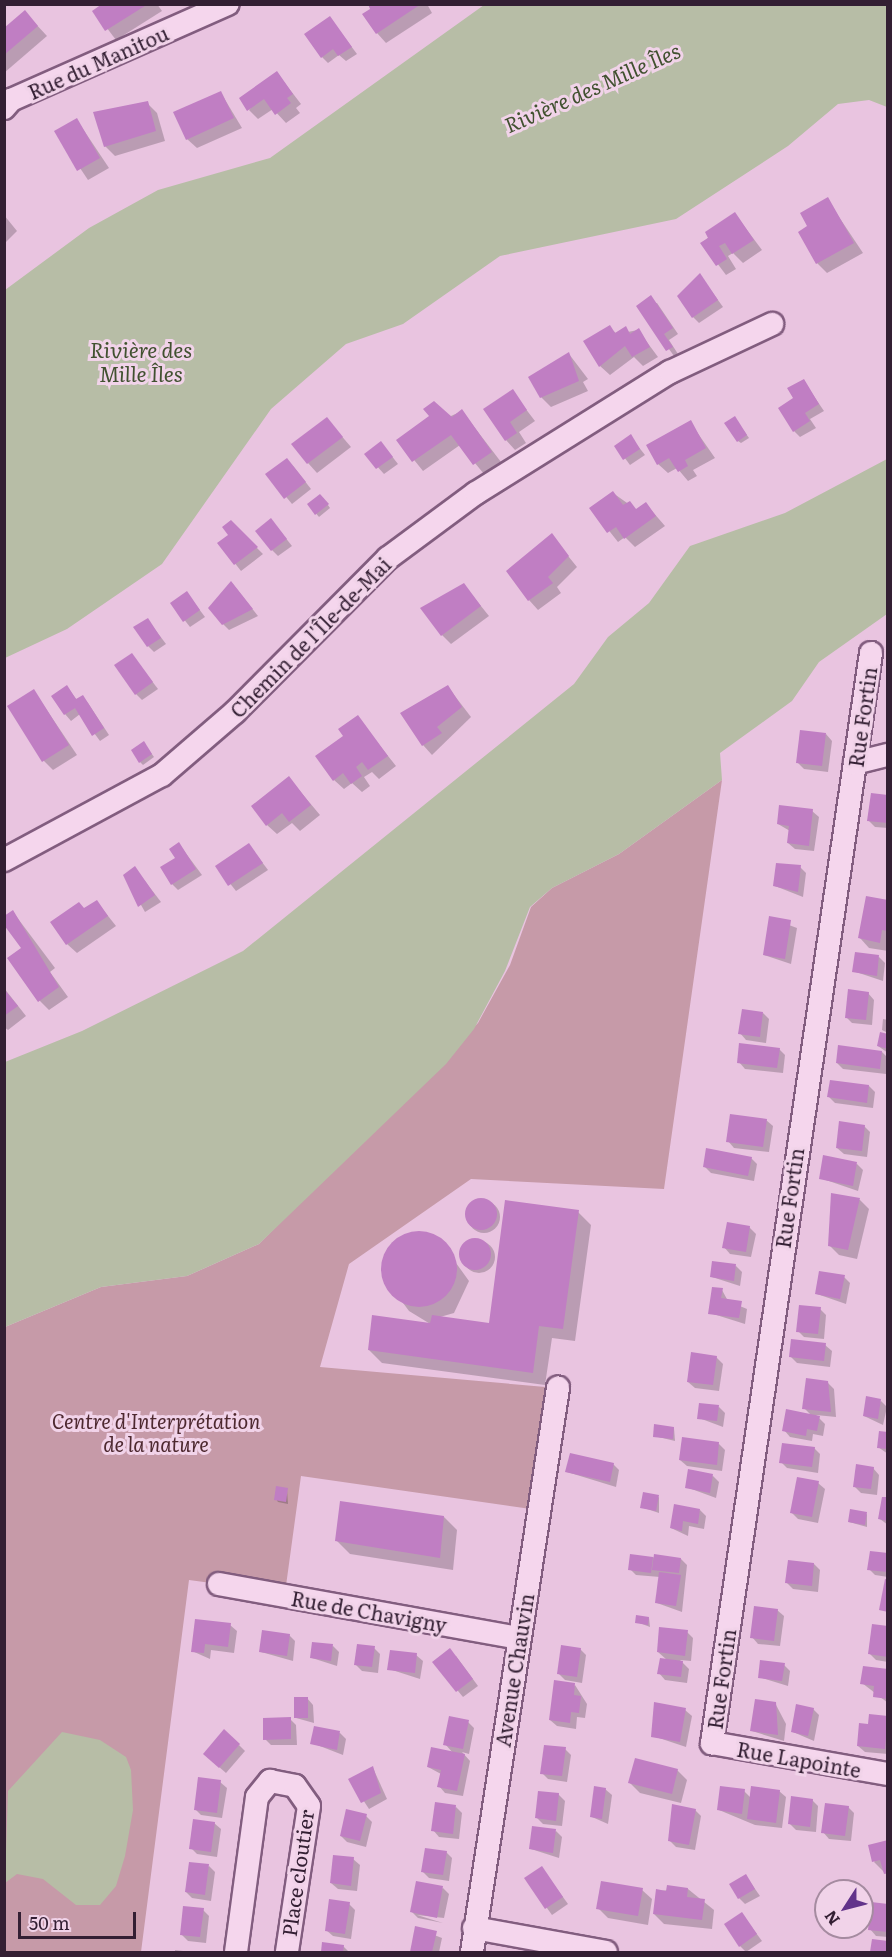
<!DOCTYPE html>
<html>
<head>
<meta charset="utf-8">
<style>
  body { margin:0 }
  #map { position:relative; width:892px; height:1957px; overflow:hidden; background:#e9c4e0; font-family:Literata,serif }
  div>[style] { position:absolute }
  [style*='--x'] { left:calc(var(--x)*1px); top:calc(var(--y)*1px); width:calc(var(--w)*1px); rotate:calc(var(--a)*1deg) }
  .green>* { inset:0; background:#c69aa8 }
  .water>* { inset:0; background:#b7bda6 }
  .shadow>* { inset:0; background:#0003 }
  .round { border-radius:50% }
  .building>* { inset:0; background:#c07ec3 }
  .roads { filter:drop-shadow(2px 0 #825d7f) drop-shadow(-2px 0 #825d7f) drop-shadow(0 2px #825d7f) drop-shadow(0 -2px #825d7f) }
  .minor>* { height:22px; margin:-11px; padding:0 11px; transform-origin:11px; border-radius:11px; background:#f5d6ed }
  span { translate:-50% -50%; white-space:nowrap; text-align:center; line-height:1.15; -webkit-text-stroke:6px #f1d3e9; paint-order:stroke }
  .street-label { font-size:20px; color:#331f33 }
  .park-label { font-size:20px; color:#4d282f; font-style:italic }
  .water-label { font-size:21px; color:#415130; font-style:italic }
  .frame { position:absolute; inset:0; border:6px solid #331f33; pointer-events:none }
  .north { position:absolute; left:814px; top:1879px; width:60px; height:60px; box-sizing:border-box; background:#f1d3e9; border:2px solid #a58ba0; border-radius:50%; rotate:234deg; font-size:16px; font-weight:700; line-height:24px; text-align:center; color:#331f33 }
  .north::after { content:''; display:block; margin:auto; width:21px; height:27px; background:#62338a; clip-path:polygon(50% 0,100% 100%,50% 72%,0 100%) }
  .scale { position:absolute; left:18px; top:1912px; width:118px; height:27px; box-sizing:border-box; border:3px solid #331f33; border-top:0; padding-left:8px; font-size:18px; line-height:21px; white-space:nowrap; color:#331f33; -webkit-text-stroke:4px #f1d3e9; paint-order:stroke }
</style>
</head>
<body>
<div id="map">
  <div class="green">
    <i style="clip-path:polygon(722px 780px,664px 1189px,471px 1179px,349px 1264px,320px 1367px,557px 1388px,538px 1510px,301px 1476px,285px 1593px,189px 1580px,141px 1952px,5px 1952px,5px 1327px,101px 1287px,187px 1276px,259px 1244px,478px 1023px,510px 965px,531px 907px,552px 888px,619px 854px)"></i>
  </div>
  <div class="water">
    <i style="clip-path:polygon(484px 5px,887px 5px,887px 107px,869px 100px,838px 104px,788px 146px,676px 219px,500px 256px,403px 324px,346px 344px,271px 409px,162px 564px,67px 629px,5px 658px,5px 290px,89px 228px,158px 190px,270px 158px)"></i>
    <i style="clip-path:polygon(887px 459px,887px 614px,819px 662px,792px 701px,720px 753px,722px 780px,619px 854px,552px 888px,530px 907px,505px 971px,474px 1029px,446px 1064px,259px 1244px,187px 1276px,101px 1287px,5px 1327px,5px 1062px,82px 1031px,243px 951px,574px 684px,608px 637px,649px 603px,690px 546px,785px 513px)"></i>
    <i style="clip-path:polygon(62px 1732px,100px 1740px,126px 1757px,131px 1770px,133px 1810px,125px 1856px,116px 1886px,100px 1905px,76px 1905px,43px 1879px,17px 1874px,5px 1883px,8px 1791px)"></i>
  </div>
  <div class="shadow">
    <i style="clip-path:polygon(105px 4px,157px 4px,162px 11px,116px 40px,94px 11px)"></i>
    <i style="clip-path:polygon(369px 4px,427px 4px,432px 13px,386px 43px,377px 33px)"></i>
    <i style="clip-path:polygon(330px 18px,357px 54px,346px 61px,339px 55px,328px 63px,322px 57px)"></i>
    <i style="clip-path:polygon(34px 22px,47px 36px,4px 73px,4px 30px)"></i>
    <i style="clip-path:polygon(277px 73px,301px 104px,296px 108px,300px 113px,286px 123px,273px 109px,258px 119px,249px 110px)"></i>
    <i style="clip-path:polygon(221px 93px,242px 128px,197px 148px,187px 139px)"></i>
    <i style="clip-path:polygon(147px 103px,157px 113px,165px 141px,115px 156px,105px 146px)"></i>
    <i style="clip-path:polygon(77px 120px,109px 168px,88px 180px,56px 132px)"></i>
    <i style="clip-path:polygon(827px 199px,863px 253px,827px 273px,817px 263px,810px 227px)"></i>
    <i style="clip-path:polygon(735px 214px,762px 250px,743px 263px,733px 253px,728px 256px,736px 269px,726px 275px,702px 243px)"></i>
    <i style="clip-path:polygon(4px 215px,17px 231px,4px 244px)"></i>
    <i style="clip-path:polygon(700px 275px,723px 307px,699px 323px,693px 317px)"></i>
    <i style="clip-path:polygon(657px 303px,678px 334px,669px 340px,678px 354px,674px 356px,638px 306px)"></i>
    <i style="clip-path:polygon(609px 327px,617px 334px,638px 330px,658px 357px,643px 366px,634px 357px,610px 375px,600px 366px)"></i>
    <i style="clip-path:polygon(569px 354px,588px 379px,583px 382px,588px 391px,551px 407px,541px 397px)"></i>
    <i style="clip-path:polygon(803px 380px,824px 411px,810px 419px,816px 428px,800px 437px,794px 431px,795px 399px)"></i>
    <i style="clip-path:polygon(512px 391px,535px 421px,519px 432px,526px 443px,515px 450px,506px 440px)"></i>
    <i style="clip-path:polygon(462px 411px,501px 462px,484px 474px,460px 445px,423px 471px,398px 440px)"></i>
    <i style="clip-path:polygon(327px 419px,351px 447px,317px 473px,308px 463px)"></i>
    <i style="clip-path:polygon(737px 421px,749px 438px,741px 443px,738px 441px)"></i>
    <i style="clip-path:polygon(690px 422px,715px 458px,693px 470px,697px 476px,688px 481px,677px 468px,668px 473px,658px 464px)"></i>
    <i style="clip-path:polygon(630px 436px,645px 455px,630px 465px,616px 446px)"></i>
    <i style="clip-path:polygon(387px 450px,398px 464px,384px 474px,366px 454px)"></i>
    <i style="clip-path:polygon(293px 466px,311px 489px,292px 504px,268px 475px)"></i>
    <i style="clip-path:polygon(613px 493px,637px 510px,646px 504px,665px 526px,635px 547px,625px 537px,618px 542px,591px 508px)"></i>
    <i style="clip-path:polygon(323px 498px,330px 508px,319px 517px,309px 505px)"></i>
    <i style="clip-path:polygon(231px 522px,263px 554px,241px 571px,219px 543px,230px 535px)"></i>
    <i style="clip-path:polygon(277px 527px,292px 546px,278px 556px,272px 550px)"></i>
    <i style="clip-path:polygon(552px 536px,577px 567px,557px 587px,561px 593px,538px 610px,529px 600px)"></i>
    <i style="clip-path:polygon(232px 583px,258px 616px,229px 630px,223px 624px)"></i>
    <i style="clip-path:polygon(464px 585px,489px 616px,451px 644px,442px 635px)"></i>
    <i style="clip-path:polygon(187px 593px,205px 617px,190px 627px,172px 604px)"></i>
    <i style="clip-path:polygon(148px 620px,166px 644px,154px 652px,148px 646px)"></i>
    <i style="clip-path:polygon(132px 655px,158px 689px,142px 700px,136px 694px)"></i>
    <i style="clip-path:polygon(67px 687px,77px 700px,82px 697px,88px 703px,109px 735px,100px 741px,80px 714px,71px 721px,65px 714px,53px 696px)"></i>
    <i style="clip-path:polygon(448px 687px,471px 717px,432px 755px,423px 745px)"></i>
    <i style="clip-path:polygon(34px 691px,77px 755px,53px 770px,44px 761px)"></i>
    <i style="clip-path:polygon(357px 717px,396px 766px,379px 779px,372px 772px,364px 777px,370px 786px,362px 792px,352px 783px,344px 789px,334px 780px,346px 736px)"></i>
    <i style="clip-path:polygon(826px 734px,832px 741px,828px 772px,804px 769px,798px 763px)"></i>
    <i style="clip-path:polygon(146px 746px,154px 757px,143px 765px,140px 762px)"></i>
    <i style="clip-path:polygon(289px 778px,320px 815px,300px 831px,292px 823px,277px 834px,267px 825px)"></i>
    <i style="clip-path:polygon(888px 796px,888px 828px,875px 827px,869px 821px)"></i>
    <i style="clip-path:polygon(812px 811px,819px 817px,814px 851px,795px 849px,788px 843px,790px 831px,778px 824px)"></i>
    <i style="clip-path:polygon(179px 844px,202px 875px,178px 890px,172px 884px)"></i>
    <i style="clip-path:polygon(249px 845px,268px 870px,236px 891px,217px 867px)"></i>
    <i style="clip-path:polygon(800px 867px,806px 873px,803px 897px,775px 886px)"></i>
    <i style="clip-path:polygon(135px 868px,161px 902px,145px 912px,124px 875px)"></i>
    <i style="clip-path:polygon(97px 902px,116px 926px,77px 953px,67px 944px,85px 909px)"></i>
    <i style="clip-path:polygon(888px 902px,888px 951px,869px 948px,860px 938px)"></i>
    <i style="clip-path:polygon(13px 912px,55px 968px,50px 972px,68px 997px,49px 1010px,40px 1001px)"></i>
    <i style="clip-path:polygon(770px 918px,797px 928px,791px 964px,764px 955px)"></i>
    <i style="clip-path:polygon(879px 957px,885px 963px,883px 981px,853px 971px)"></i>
    <i style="clip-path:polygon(4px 988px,26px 1016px,8px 1030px,4px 1027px)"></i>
    <i style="clip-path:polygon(868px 993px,874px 1000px,872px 1025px,852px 1023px,846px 1017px)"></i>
    <i style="clip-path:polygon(763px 1013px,769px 1019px,766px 1043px,746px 1040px,740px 1033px)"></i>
    <i style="clip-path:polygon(883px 1019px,888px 1020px,888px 1033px,882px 1030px)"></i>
    <i style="clip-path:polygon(888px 1035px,888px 1053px,878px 1046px)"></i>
    <i style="clip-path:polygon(779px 1049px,785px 1055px,783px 1073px,745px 1069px,739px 1062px)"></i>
    <i style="clip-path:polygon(882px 1052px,888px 1058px,886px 1074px,843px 1069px,837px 1063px)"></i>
    <i style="clip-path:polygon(869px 1086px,875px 1092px,873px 1108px,835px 1103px,829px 1097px)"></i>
    <i style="clip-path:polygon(766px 1120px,773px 1126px,769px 1152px,734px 1148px,728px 1141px)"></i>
    <i style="clip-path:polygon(864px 1126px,870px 1132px,867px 1157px,844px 1154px,837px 1148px)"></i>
    <i style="clip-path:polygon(751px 1158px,757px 1164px,754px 1181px,711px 1173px,705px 1167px)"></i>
    <i style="clip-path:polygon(857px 1164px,863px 1170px,858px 1191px,820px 1178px)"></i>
    <i style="clip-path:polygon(832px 1195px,860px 1200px,869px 1209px,857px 1259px,839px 1255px,829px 1245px)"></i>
    <i class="round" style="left:468px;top:1201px;width:32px;height:32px"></i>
    <i style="clip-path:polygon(578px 1212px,591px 1225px,575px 1341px,552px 1338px,545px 1385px,382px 1363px,369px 1350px,432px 1325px,409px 1311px,383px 1276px,386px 1253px,415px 1233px,438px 1238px,469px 1281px,454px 1313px,440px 1317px,490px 1324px)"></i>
    <i style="clip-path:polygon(749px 1227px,756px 1234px,751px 1257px,730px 1254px,724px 1247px)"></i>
    <i class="round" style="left:463px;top:1241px;width:32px;height:32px"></i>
    <i style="clip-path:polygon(736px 1266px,742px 1272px,740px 1286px,712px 1277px)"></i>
    <i style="clip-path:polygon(844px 1277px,850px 1283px,846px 1304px,817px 1294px)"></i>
    <i style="clip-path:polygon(722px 1290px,728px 1301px,747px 1309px,745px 1324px,710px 1313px)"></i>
    <i style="clip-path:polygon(820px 1309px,826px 1315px,824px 1339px,804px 1337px,798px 1331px)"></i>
    <i style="clip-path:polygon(825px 1345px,832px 1351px,830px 1367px,797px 1363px,791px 1357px)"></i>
    <i style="clip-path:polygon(716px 1357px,723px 1364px,719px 1391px,695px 1388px,688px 1382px)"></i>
    <i style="clip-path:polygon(828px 1383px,834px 1389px,836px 1417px,816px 1415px,825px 1424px,823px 1436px,813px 1434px,812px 1441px,790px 1437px,784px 1430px,812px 1416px,804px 1408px)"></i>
    <i style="clip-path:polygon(881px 1401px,887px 1407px,883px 1425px,864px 1416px)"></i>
    <i style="clip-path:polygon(719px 1407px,725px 1413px,723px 1427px,699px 1418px)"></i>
    <i style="clip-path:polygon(674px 1428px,675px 1441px,654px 1436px)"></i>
    <i style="clip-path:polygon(888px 1433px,888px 1454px,878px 1447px)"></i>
    <i style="clip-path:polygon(719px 1444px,725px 1450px,722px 1471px,687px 1466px,680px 1460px)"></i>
    <i style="clip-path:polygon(814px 1448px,820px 1454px,818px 1473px,787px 1468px,781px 1462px)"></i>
    <i style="clip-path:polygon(613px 1464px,619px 1470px,616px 1487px,567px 1472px)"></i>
    <i style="clip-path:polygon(873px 1468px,879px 1475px,877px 1495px,861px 1493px,854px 1486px)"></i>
    <i style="clip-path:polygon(713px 1476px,719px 1482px,716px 1498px,686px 1487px)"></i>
    <i style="clip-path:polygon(818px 1483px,825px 1489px,818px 1523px,798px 1519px,792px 1513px)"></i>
    <i style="clip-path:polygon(287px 1490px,288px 1504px,278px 1502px,276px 1499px)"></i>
    <i style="clip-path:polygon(659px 1497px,659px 1513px,641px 1507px)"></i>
    <i style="clip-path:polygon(888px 1499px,888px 1525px,880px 1519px)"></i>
    <i style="clip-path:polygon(700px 1510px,706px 1516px,704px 1529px,689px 1526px,688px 1536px,671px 1528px)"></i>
    <i style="clip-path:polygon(867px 1514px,867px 1527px,849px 1522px)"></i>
    <i style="clip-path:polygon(444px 1517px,457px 1530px,453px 1570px,350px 1554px,337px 1541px)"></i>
    <i style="clip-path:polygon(888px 1555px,888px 1577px,875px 1575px,869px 1569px)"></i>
    <i style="clip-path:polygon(632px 1556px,681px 1559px,687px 1565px,682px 1612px,657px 1603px,660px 1577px,636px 1575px,630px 1569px)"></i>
    <i style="clip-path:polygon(814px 1564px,820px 1570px,818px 1592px,793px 1589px,787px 1583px)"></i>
    <i style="clip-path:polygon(777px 1610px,784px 1616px,780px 1646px,758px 1644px,752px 1637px)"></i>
    <i style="clip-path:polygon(649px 1618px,650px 1627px,637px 1622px)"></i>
    <i style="clip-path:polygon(230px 1625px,237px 1631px,234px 1653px,211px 1650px,210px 1659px,192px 1651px)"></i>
    <i style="clip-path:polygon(888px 1627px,888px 1662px,876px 1660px,870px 1654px)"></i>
    <i style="clip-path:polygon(687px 1632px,693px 1638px,691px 1661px,680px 1660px,689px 1669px,687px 1683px,665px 1680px,659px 1673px,667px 1660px,658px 1652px)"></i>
    <i style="clip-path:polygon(289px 1635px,295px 1641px,293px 1661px,261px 1652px)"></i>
    <i style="clip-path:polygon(333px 1646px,339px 1652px,337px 1666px,312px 1658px)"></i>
    <i style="clip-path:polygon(374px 1648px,380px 1654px,378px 1673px,362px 1671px,356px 1665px)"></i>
    <i style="clip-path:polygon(580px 1649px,586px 1655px,582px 1683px,565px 1680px,559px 1674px)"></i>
    <i style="clip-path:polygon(416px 1655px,423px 1661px,420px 1679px,389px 1669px)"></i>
    <i style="clip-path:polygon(456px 1656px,478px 1686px,463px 1697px,434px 1662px)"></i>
    <i style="clip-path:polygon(784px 1665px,790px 1671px,788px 1686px,759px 1677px)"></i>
    <i style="clip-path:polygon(888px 1671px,888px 1703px,862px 1683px)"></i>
    <i style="clip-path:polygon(575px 1685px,587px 1704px,585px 1718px,577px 1717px,576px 1729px,557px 1726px,550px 1720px)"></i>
    <i style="clip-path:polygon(307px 1698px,313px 1705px,314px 1723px,296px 1718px)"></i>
    <i style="clip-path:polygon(775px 1703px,786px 1724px,784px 1741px,752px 1731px)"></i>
    <i style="clip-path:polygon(813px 1709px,819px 1715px,814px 1741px,793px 1732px)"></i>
    <i style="clip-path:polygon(685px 1710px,692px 1716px,686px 1747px,653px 1736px)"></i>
    <i style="clip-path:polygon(888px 1718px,888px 1754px,865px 1752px,858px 1746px,869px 1726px)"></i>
    <i style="clip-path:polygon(290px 1719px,296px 1725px,297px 1745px,271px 1745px,265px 1739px)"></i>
    <i style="clip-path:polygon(468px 1722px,474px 1728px,469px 1754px,462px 1752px,470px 1761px,463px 1796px,445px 1793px,439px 1786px,441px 1774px,428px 1767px,453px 1753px,445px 1744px)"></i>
    <i style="clip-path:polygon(340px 1733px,346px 1739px,343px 1755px,312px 1743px)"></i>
    <i style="clip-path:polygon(239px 1745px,245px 1751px,226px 1773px,211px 1760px)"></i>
    <i style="clip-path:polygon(565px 1749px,571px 1755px,567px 1782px,548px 1779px,542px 1773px)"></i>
    <i style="clip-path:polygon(373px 1768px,387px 1799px,369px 1809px,350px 1780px)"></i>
    <i style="clip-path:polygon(677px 1770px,687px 1780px,681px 1803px,640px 1793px,630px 1783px)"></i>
    <i style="clip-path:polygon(220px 1782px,227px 1788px,222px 1818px,201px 1815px,195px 1809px)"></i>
    <i style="clip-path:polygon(605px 1789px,612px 1795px,608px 1824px,592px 1817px)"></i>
    <i style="clip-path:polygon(744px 1791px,751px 1798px,779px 1791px,786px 1797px,782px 1828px,755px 1825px,719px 1810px)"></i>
    <i style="clip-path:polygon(558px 1794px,565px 1801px,562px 1826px,543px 1824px,537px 1818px)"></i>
    <i style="clip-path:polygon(812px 1800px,818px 1806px,816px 1832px,796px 1830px,790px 1824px)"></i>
    <i style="clip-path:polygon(456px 1807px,462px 1813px,459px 1839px,439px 1837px,433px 1830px)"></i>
    <i style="clip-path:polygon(848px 1807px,854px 1813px,851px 1841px,829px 1839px,823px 1832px)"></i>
    <i style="clip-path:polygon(695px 1810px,701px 1816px,695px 1850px,676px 1847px,670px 1841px)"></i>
    <i style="clip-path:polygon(366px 1816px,372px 1822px,366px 1847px,347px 1842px,341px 1836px)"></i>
    <i style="clip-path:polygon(214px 1823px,221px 1829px,217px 1857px,197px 1854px,191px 1848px)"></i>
    <i style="clip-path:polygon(556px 1831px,562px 1837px,559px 1858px,531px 1849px)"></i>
    <i style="clip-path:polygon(888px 1841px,888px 1876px,874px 1862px)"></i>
    <i style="clip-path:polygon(446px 1852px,452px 1858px,449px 1881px,429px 1878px,423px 1872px)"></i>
    <i style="clip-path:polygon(353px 1859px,360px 1865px,357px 1891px,338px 1889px,331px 1883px)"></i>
    <i style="clip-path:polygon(209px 1866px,215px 1872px,211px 1901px,192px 1898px,186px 1892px)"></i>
    <i style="clip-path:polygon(542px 1868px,568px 1904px,552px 1915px,526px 1879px)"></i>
    <i style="clip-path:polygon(746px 1876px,760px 1896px,745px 1904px,739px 1898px)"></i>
    <i style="clip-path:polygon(443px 1888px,449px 1894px,444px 1918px,417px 1915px,443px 1923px,418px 1918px,412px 1912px)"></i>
    <i style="clip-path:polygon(688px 1889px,714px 1910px,712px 1929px,664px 1924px,654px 1914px,657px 1891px)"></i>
    <i style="clip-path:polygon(642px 1890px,652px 1899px,648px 1925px,608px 1918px,598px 1908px)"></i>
    <i style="clip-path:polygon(349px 1904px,355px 1910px,351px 1939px,333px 1936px,326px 1930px)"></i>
    <i style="clip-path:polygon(888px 1905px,888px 1937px,876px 1936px,870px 1929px)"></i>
    <i style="clip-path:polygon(203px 1910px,209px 1916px,206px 1943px,188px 1941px,182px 1935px)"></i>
    <i style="clip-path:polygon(742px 1914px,762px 1941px,746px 1952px,740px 1946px)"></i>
    <i style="clip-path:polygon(416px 1928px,442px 1938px,439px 1952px,411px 1952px)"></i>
    <i style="clip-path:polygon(323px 1944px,343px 1946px,349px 1952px,322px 1952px)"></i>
    <i style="clip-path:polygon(175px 1950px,191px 1952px,175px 1952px)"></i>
  </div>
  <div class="building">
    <i style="clip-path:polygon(102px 4px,148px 4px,105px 31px,92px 11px)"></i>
    <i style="clip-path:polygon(368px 4px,421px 4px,376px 34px,362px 14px,370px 9px)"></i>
    <i style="clip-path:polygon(25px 10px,38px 26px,4px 55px,4px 28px)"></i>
    <i style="clip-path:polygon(330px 16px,352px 47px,338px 56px,333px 49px,321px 58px,304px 34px)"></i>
    <i style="clip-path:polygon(277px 71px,293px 94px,287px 98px,291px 103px,275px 115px,264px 99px,247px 111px,239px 98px)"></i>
    <i style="clip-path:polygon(221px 91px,234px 118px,186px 140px,173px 112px)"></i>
    <i style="clip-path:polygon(148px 101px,156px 131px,104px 147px,93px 112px)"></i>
    <i style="clip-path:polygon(77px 118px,100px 158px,77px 171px,54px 131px)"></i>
    <i style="clip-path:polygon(828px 197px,854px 243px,816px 264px,798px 232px,807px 226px,800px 213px)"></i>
    <i style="clip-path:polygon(735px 212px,754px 240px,732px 254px,725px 243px,719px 246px,727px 259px,716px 266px,700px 243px,708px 238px,705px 232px)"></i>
    <i style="clip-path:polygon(700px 273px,718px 300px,692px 318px,677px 296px)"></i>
    <i style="clip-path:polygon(651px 295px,673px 328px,664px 334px,673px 347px,666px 351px,636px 306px)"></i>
    <i style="clip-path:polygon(610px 325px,615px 333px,626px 326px,630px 334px,639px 328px,650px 347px,632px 357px,625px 346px,599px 367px,583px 341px)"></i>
    <i style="clip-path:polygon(569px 352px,579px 381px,540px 398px,528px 377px)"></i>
    <i style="clip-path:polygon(804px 379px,819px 404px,805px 413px,810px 421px,793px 432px,778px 408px,793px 398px,787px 388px)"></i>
    <i style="clip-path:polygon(513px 389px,527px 410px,510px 422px,517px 433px,505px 441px,483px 409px)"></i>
    <i style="clip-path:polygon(434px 401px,452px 417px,462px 409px,492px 452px,473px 465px,451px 435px,412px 462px,396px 440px,429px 416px,423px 409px)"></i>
    <i style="clip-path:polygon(735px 416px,747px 435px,737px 442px,724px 423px)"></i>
    <i style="clip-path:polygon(327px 417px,343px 437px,307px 464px,291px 444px)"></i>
    <i style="clip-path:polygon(691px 420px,706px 448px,685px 460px,688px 466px,678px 472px,669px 458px,657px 465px,646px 445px)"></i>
    <i style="clip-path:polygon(631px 434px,640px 449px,623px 460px,614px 446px)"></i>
    <i style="clip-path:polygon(381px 441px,393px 457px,376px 469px,364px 454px)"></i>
    <i style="clip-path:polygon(287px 458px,306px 482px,284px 499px,265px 474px)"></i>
    <i style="clip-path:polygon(613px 491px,623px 505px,630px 501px,636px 509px,646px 502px,656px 516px,624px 539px,616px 527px,607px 533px,589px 508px)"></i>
    <i style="clip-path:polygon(320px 494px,329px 504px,315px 515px,307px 504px)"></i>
    <i style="clip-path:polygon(271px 518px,287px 539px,271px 551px,255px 531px)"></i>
    <i style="clip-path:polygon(231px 520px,258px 547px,234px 565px,217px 543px,228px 535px,222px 527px)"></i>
    <i style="clip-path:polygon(552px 533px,569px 556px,548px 577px,553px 583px,528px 601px,506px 571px)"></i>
    <i style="clip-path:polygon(231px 581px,253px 609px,222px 625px,208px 608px)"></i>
    <i style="clip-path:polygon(464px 583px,481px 606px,441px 636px,420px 608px)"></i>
    <i style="clip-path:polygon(187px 591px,200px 610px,183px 622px,170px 603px)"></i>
    <i style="clip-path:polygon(148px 618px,161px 638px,147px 647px,133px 627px)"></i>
    <i style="clip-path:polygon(132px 653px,153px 682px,135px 695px,114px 665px)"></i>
    <i style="clip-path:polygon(67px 685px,76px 699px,83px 695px,104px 728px,92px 736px,75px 708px,64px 715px,51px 696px)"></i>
    <i style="clip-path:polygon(448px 685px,462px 707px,437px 727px,442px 733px,422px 746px,400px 713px)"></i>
    <i style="clip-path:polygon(34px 689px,69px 745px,42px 762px,7px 706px)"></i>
    <i style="clip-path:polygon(358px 715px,388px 756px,368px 770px,362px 762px,356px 767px,362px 776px,351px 784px,343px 773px,333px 781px,315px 756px,343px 736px,338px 729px)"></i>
    <i style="clip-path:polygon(800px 730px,826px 733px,822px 766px,796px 763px)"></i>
    <i style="clip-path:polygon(144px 741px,152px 754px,139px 763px,131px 750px)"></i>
    <i style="clip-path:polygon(289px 776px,311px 805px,289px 822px,282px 813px,266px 826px,251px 806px)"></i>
    <i style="clip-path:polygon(871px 793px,888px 795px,888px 823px,867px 821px)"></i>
    <i style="clip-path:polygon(779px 805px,813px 809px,809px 846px,787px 843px,789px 826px,777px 824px)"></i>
    <i style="clip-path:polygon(179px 842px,196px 869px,171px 885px,160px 867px,175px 858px,169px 849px)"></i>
    <i style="clip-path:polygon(249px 843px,263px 863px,228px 886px,215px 866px)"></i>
    <i style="clip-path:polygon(776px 863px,801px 865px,798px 892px,773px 886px)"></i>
    <i style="clip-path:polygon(135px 866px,155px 895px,138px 907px,123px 875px)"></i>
    <i style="clip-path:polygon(866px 896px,888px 900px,888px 931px,882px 930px,880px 943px,858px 938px)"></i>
    <i style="clip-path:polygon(97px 900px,108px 916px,66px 945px,50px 922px,79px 902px,84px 908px)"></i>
    <i style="clip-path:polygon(13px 910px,59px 987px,38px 1002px,7px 958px,21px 948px,4px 925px,4px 916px)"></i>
    <i style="clip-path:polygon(769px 916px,791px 920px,785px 959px,763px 955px)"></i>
    <i style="clip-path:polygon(855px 952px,879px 955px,877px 976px,852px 972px)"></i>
    <i style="clip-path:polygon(4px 989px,18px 1006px,4px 1016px)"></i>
    <i style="clip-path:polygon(848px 989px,869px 992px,866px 1020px,845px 1018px)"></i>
    <i style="clip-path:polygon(742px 1009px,763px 1012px,760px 1037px,738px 1034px)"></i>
    <i style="clip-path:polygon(880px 1032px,888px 1034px,888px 1049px,877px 1046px)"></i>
    <i style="clip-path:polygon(739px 1043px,780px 1048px,777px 1068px,737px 1063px)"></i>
    <i style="clip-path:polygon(838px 1045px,882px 1051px,880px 1069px,836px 1063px)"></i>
    <i style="clip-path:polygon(830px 1080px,869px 1085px,867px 1103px,827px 1097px)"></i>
    <i style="clip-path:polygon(730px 1114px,767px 1119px,763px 1147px,726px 1142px)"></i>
    <i style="clip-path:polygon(839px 1121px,865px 1125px,862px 1151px,836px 1148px)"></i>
    <i style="clip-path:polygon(706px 1148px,752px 1157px,748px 1176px,703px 1167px)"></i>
    <i style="clip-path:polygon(823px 1155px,857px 1162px,853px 1186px,819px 1179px)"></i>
    <i style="clip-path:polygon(831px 1193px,860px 1198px,848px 1250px,828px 1246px)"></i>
    <i class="round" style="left:465px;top:1198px;width:32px;height:32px"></i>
    <i style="clip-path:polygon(505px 1200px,579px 1210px,563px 1329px,539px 1326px,533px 1373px,368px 1350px,372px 1315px,430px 1323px,432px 1315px,489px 1323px)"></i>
    <i style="clip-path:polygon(727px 1222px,750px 1226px,746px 1252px,722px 1248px)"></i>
    <i class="round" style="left:381px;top:1231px;width:76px;height:76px"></i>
    <i class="round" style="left:459px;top:1238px;width:32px;height:32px"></i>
    <i style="clip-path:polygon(712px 1261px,736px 1264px,734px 1281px,710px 1277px)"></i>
    <i style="clip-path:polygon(819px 1271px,845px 1275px,840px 1299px,815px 1294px)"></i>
    <i style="clip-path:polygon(712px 1287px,723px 1288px,721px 1298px,742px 1301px,739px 1318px,708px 1314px)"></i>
    <i style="clip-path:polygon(799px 1305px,821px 1307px,818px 1334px,796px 1332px)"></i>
    <i style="clip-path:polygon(791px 1339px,826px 1343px,824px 1361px,789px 1357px)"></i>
    <i style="clip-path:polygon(691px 1352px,717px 1356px,713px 1385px,687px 1382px)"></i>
    <i style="clip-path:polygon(806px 1378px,828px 1381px,831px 1412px,802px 1409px)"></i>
    <i style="clip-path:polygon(866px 1396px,881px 1399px,878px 1419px,863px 1416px)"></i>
    <i style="clip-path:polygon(699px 1403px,719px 1405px,717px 1421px,697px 1419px)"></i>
    <i style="clip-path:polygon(786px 1409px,820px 1416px,817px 1431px,807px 1429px,806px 1436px,782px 1431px)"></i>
    <i style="clip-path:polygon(654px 1424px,674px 1427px,673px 1439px,653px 1437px)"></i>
    <i style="clip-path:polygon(879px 1431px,888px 1432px,888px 1449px,877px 1448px)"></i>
    <i style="clip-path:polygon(682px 1437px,719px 1442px,717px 1465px,679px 1460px)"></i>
    <i style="clip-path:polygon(782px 1443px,815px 1447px,812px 1467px,779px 1463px)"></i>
    <i style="clip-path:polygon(570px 1453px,614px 1463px,610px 1482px,565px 1472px)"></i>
    <i style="clip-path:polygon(856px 1464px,874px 1467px,871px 1489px,853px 1487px)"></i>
    <i style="clip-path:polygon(688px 1469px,713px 1474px,710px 1493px,685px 1488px)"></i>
    <i style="clip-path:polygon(797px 1477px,819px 1481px,812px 1517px,790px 1513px)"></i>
    <i style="clip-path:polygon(276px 1486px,288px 1488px,286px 1502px,274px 1500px)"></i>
    <i style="clip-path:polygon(643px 1492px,659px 1495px,656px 1511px,640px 1508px)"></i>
    <i style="clip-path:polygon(882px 1497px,888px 1497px,888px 1521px,878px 1519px)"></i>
    <i style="clip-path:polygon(340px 1501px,444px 1516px,440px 1558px,335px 1541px)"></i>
    <i style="clip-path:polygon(674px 1504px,700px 1509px,698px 1524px,683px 1521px,682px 1531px,670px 1528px)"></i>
    <i style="clip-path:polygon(850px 1509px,867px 1512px,865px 1525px,848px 1522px)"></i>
    <i style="clip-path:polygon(870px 1551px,888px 1553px,888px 1572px,867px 1570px)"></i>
    <i style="clip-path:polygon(630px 1554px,653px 1557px,651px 1573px,628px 1570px)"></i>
    <i style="clip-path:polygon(654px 1554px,681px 1558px,679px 1573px,652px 1570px)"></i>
    <i style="clip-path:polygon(788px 1560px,814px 1563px,812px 1586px,785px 1583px)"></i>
    <i style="clip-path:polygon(659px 1572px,681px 1575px,676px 1606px,655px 1603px)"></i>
    <i style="clip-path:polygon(885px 1579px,888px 1580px,888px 1612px,879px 1610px)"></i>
    <i style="clip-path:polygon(754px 1606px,778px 1609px,774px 1641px,750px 1638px)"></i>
    <i style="clip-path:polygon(636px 1615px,649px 1617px,648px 1625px,635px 1623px)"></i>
    <i style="clip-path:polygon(195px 1619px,231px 1623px,228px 1647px,205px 1644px,204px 1653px,191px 1652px)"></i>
    <i style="clip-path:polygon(872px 1624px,888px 1626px,888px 1657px,868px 1654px)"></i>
    <i style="clip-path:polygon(659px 1627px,688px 1630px,685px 1656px,657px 1652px)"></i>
    <i style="clip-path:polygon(262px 1630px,290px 1634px,287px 1656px,259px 1652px)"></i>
    <i style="clip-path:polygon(312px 1642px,333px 1644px,331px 1661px,310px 1658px)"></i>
    <i style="clip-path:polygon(357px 1644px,375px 1646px,372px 1667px,354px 1665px)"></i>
    <i style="clip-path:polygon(561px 1645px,581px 1648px,577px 1677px,557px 1674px)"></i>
    <i style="clip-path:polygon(450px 1648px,473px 1679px,456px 1692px,432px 1662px)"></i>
    <i style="clip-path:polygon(390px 1650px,417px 1653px,415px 1673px,387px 1670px)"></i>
    <i style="clip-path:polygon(660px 1658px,683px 1661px,681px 1677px,657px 1674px)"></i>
    <i style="clip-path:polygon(760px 1660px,785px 1663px,782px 1681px,758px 1678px)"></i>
    <i style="clip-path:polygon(863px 1666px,888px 1669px,888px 1699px,873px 1697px,874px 1686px,860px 1684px)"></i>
    <i style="clip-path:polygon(554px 1680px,575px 1683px,574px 1695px,581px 1696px,579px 1713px,571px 1712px,570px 1723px,549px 1720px)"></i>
    <i style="clip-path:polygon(294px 1697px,308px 1697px,308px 1718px,294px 1718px)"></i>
    <i style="clip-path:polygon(755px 1699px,776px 1702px,778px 1735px,750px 1731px)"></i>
    <i style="clip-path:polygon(654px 1702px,686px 1708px,680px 1742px,651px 1737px)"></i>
    <i style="clip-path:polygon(796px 1704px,814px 1708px,808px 1736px,791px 1732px)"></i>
    <i style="clip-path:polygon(869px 1714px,888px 1716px,885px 1749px,857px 1746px,859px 1723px,868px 1724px)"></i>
    <i style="clip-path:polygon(449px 1716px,469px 1720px,463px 1749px,443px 1745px)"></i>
    <i style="clip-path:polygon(291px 1717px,291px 1739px,263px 1740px,263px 1718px)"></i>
    <i style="clip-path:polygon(314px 1726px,340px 1731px,337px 1750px,310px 1744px)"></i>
    <i style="clip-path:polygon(224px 1729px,240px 1744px,219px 1768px,203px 1754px)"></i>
    <i style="clip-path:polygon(544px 1745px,566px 1747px,562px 1776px,540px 1774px)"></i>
    <i style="clip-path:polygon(431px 1747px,465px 1754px,457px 1791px,437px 1787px,441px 1770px,427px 1767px)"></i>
    <i style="clip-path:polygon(635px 1758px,678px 1769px,672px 1794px,628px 1783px)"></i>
    <i style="clip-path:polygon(373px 1766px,381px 1793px,361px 1803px,348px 1779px)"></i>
    <i style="clip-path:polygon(198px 1777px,221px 1780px,217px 1813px,194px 1810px)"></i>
    <i style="clip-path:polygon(594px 1786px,606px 1788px,602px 1819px,590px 1817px)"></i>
    <i style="clip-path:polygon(720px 1786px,745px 1789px,742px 1814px,717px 1810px)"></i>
    <i style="clip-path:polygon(751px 1786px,780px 1790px,776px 1823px,747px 1819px)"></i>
    <i style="clip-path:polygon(538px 1791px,559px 1793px,556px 1821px,535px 1818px)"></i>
    <i style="clip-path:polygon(791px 1796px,813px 1799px,810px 1827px,788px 1824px)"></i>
    <i style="clip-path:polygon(435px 1802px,456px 1805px,453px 1834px,431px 1831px)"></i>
    <i style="clip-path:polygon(825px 1803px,849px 1806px,845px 1836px,821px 1833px)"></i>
    <i style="clip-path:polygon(672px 1804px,696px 1809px,689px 1845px,668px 1841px)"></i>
    <i style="clip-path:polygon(346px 1809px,367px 1814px,360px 1841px,340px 1836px)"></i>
    <i style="clip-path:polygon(193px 1819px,215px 1822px,211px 1852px,189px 1849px)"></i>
    <i style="clip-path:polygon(532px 1826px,556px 1829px,553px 1853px,529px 1849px)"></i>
    <i style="clip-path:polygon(888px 1840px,888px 1873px,884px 1874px,880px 1860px,872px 1862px,868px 1845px)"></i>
    <i style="clip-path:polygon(425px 1848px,447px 1851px,443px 1875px,421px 1872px)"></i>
    <i style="clip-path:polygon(333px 1855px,354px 1857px,351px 1886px,330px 1883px)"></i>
    <i style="clip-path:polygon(189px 1862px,209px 1864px,205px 1895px,185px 1892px)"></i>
    <i style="clip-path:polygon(542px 1866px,563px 1897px,545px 1909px,524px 1878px)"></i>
    <i style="clip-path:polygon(746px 1874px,755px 1889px,738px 1899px,729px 1884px)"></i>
    <i style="clip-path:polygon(416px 1881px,443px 1886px,437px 1918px,410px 1912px)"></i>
    <i style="clip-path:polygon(601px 1881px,643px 1888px,638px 1916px,596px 1909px)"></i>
    <i style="clip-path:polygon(667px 1885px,688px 1888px,687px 1897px,705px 1899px,702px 1920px,653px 1914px,656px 1889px,666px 1891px)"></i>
    <i style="clip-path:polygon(329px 1899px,350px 1902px,345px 1934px,325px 1931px)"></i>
    <i style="clip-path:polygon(871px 1902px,888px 1904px,888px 1932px,868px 1930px)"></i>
    <i style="clip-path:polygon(183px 1906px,204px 1908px,200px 1937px,180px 1935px)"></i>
    <i style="clip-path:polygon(742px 1912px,757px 1934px,739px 1947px,724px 1924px)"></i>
    <i style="clip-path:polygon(415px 1926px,437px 1931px,432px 1952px,410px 1952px)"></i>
    <i style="clip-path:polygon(872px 1939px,888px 1941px,888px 1952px,870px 1952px)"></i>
    <i style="clip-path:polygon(322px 1942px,344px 1945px,343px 1952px,321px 1952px)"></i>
  </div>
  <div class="roads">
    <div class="minor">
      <i style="--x:4;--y:108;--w:11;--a:-49"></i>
      <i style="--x:11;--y:100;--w:237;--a:-23.9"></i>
      <i style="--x:871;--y:653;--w:1102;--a:98.3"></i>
      <i style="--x:712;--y:1743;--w:179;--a:10"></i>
      <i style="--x:855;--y:763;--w:34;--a:-14"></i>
      <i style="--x:4;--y:860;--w:179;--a:-28.3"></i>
      <i style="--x:162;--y:775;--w:96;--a:-40.8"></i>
      <i style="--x:235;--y:712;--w:217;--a:-45.2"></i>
      <i style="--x:388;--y:558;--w:109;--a:-36.5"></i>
      <i style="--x:476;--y:493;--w:229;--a:-32"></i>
      <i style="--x:670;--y:372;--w:113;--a:-25.2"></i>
      <i style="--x:219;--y:1584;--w:305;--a:10.2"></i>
      <i style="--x:474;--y:1928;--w:134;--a:10.3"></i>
      <i style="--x:236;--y:1952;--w:156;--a:-82.3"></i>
      <i style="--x:257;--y:1797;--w:21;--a:-51"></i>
      <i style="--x:270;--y:1781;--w:25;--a:11"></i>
      <i style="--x:295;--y:1786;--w:24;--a:55"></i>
      <i style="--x:309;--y:1806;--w:148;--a:98.6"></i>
      <i style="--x:472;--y:1952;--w:571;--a:-81.33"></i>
    </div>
  </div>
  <div class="street-label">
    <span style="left:98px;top:62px;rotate:-24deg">Rue du Manitou</span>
    <span style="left:310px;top:637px;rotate:-45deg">Chemin de l'Île-de-Mai</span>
    <span style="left:862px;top:717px;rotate:-82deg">Rue Fortin</span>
    <span style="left:789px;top:1198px;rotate:-82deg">Rue Fortin</span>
    <span style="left:369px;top:1611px;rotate:10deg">Rue de Chavigny</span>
    <span style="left:514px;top:1670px;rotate:-81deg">Avenue Chauvin</span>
    <span style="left:721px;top:1679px;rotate:-82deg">Rue Fortin</span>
    <span style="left:799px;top:1759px;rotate:10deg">Rue Lapointe</span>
    <span style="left:297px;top:1873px;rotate:-82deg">Place cloutier</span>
  </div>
  <div class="park-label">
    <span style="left:156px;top:1432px">Centre d'Interprétation<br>de la nature</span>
  </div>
  <div class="water-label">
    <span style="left:592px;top:87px;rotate:-24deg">Rivière des Mille Îles</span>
    <span style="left:141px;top:361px">Rivière des<br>Mille Îles</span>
  </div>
  <div class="frame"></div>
  <div class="north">N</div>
  <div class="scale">50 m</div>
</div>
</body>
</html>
